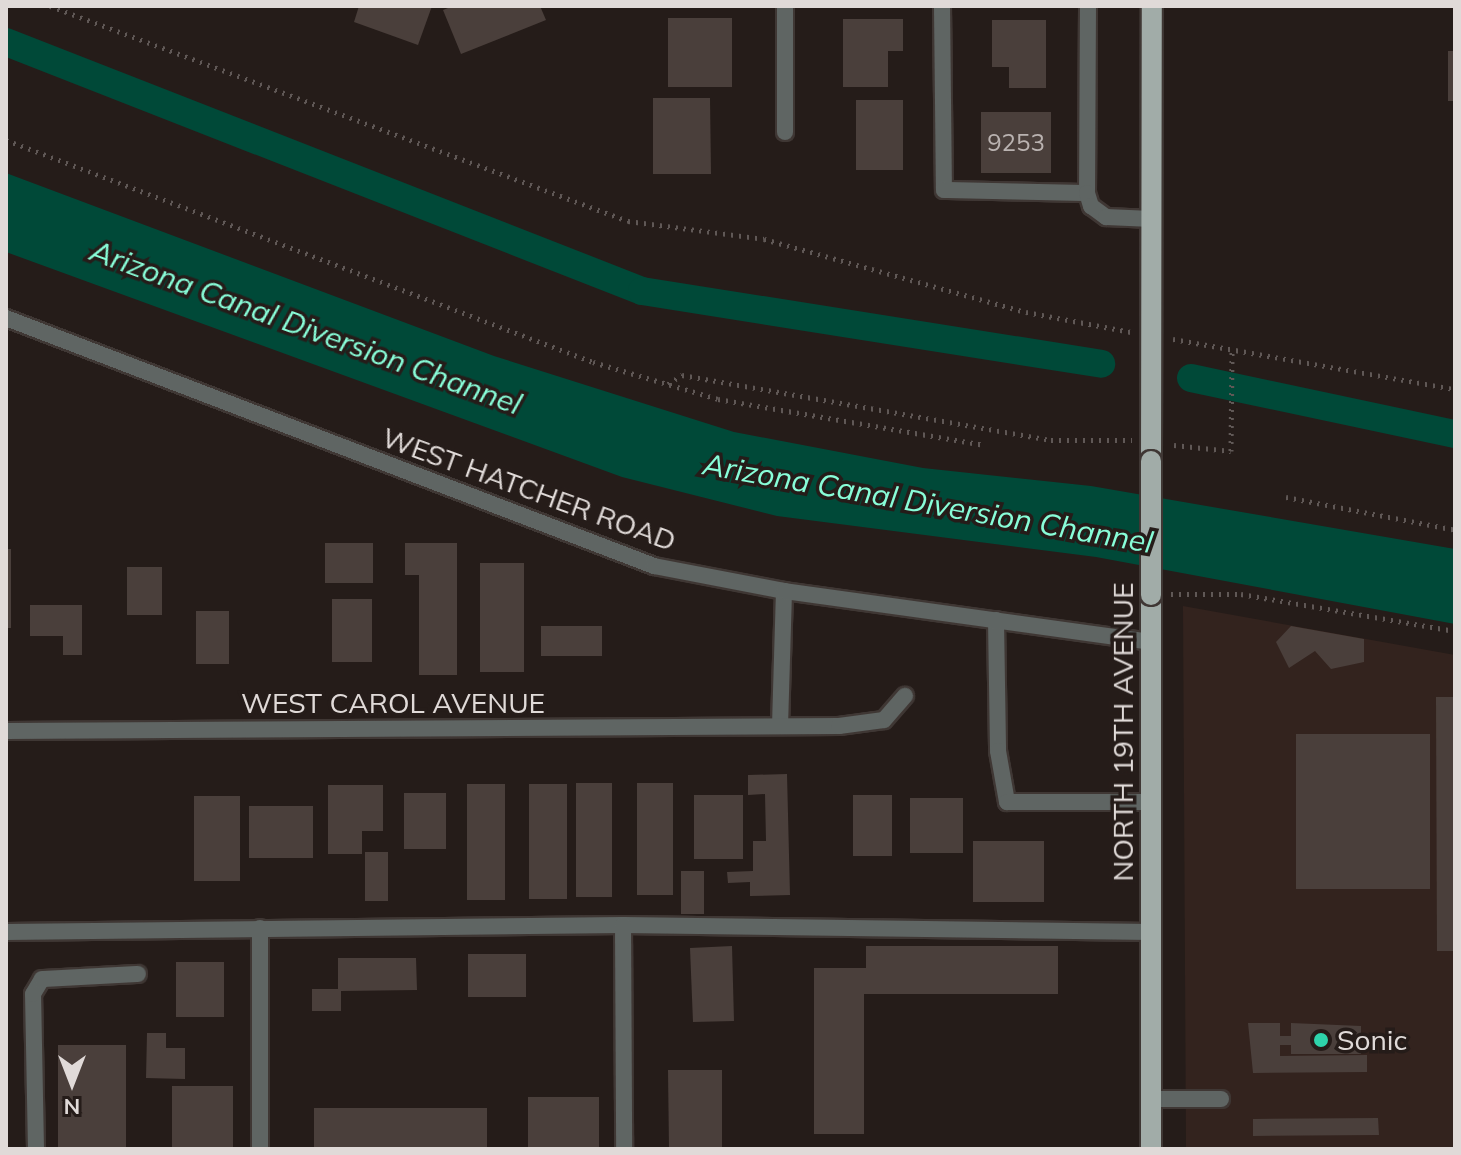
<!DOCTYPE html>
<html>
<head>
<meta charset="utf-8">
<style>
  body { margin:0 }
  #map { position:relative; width:1461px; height:1155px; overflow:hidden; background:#251c19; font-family:Mulish,sans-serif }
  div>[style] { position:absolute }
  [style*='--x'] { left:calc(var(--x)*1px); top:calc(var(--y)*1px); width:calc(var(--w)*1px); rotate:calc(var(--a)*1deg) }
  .built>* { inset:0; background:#33231e }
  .water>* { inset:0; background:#004938 }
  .canal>* { height:28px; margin:-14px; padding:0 14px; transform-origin:14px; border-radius:14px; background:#004938 }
  .building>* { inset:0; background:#4a3f3b }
  .path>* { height:5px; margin-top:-2.5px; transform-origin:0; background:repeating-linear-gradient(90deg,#605856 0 2px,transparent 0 8px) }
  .roads { filter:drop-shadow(2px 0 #3f3734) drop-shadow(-2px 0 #3f3734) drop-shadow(0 2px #3f3734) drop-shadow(0 -2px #3f3734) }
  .service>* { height:16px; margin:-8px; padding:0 8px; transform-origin:8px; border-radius:8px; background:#5f6563 }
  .minor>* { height:16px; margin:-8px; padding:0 8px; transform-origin:8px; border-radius:8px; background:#5f6563 }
  .tertiary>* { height:16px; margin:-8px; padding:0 8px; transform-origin:8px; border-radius:8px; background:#5f6563 }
  .primary>* { height:20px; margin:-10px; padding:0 10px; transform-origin:10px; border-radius:10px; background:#a1aca8 }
  .bridges { filter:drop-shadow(2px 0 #3f3734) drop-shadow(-2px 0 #3f3734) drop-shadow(0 2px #3f3734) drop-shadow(0 -2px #3f3734) }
  .primary-bridge>* { height:20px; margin:-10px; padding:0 10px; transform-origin:10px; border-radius:10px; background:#a1aca8 }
  .dots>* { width:22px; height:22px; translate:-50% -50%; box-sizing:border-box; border:4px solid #251c19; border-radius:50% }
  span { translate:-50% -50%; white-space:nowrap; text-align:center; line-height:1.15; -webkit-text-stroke:7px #251c19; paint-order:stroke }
  .number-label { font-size:24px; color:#bab3b1 }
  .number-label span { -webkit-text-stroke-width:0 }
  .street-label { font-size:28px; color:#e0dad8 }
  .poi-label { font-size:28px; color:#e0dad8 }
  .left { translate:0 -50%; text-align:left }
  .water-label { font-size:30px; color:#88fdd8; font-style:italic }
  .frame { position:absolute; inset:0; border:8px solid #e0dad8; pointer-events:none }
  .north { position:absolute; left:32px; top:1043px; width:80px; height:80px; -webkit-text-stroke:6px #251c19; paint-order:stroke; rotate:180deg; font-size:22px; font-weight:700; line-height:32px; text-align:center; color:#e0dad8 }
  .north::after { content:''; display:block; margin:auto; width:28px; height:36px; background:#e0dad8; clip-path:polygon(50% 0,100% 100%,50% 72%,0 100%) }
</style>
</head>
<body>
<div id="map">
  <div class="built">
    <i style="clip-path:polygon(1183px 606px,1455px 655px,1455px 1149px,1186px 1149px)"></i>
  </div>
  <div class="water">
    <i style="clip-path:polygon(6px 173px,494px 356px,734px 432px,923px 468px,1091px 486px,1455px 549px,1455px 624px,1096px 557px,777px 516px,622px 477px,6px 252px)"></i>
  </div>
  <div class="canal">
    <i style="--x:6;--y:42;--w:683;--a:21.38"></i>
    <i style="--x:642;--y:291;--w:465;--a:9"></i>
    <i style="--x:1191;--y:378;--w:270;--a:12"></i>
  </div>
  <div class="building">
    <i style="clip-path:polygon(359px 6px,432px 6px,418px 45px,354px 22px)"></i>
    <i style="clip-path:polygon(453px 6px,540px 6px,546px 20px,461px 54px,443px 10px)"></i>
    <i style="clip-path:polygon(668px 18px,732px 18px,732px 87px,668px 87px)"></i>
    <i style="clip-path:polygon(843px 19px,903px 19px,903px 51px,888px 51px,888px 87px,843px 87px)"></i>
    <i style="clip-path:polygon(992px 20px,1046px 20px,1046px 88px,1009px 88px,1009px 67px,992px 67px)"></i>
    <i style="clip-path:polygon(1448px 51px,1455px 51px,1455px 101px,1448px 101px)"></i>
    <i style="clip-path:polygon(653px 98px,710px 98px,711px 174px,653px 174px)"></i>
    <i style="clip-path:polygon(856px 100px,903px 100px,903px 170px,856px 170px)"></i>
    <i style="clip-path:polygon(981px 112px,1051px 112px,1051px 173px,981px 173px)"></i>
    <i style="clip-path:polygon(325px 543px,373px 543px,373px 583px,325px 583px)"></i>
    <i style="clip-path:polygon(405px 543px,457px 543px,457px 675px,419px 675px,419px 575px,405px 575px)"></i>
    <i style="clip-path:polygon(6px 549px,11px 549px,11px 628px,6px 628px)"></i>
    <i style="clip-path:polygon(480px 563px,524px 563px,524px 672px,480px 672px)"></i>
    <i style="clip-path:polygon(127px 567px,162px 567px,162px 615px,127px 615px)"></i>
    <i style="clip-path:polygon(332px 599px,372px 599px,372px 662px,332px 662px)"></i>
    <i style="clip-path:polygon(30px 605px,82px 605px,82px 655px,63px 655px,63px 636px,30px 636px)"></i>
    <i style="clip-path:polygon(196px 611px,229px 611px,229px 664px,196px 664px)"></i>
    <i style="clip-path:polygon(541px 626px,602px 626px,602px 656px,541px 656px)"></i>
    <i style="clip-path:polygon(1291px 626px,1364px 639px,1364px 662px,1331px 669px,1315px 651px,1289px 668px,1276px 642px)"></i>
    <i style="clip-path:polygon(1436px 697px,1455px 697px,1455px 951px,1437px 951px)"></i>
    <i style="clip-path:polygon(1296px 734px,1430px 734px,1430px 889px,1296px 889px)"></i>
    <i style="clip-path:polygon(787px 774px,790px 895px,750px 896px,750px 882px,728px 883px,727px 872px,753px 871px,753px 841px,766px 841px,765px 794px,748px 795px,748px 775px)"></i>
    <i style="clip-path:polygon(576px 783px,612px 783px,612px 897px,576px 897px)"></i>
    <i style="clip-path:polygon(637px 783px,673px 783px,673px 895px,637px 895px)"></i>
    <i style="clip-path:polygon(467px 784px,505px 784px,505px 900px,467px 900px)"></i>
    <i style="clip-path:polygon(529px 784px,567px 784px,567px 899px,529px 899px)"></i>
    <i style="clip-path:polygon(328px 785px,383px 785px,383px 831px,362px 831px,362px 854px,328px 854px)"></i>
    <i style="clip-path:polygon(404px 793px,446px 793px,446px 849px,404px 849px)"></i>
    <i style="clip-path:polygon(694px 795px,743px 795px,743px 859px,694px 859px)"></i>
    <i style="clip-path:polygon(853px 795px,892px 795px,892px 856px,853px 856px)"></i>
    <i style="clip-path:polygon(194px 796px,240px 796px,240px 881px,194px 881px)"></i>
    <i style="clip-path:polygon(910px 798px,963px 798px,963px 853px,910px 853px)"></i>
    <i style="clip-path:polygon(249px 806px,313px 806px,313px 858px,249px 858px)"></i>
    <i style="clip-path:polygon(973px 841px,1044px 841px,1044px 902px,973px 902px)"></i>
    <i style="clip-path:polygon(365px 852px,388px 852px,388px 901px,365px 901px)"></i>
    <i style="clip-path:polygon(681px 871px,704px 871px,704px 914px,681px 914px)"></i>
    <i style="clip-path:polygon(732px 946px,734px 1021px,693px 1022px,690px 948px)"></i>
    <i style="clip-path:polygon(866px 946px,1058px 946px,1058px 994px,864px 994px,864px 1134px,814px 1134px,814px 968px,866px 968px)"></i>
    <i style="clip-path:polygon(468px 954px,526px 954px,526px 997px,468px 997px)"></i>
    <i style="clip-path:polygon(338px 958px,416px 958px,417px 990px,341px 991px,341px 1011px,312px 1011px,312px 989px,338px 989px)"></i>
    <i style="clip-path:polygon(176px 962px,224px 962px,224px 1017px,176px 1017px)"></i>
    <i style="clip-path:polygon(1248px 1023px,1280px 1023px,1280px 1036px,1291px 1036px,1291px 1023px,1361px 1026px,1361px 1054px,1291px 1054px,1291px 1045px,1280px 1045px,1280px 1056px,1367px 1055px,1367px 1072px,1253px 1073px)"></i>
    <i style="clip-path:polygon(147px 1033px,166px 1033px,166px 1048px,185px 1048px,185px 1079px,146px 1078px)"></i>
    <i style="clip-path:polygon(58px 1045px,126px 1045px,126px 1149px,58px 1149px)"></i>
    <i style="clip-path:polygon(668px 1070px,722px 1070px,722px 1148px,669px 1149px)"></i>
    <i style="clip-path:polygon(172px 1086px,233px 1086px,233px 1149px,172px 1149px)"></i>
    <i style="clip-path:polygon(528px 1097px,599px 1097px,599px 1149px,528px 1149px)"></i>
    <i style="clip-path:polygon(314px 1108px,487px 1108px,487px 1147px,314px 1147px)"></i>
    <i style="clip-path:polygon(1378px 1118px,1379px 1135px,1253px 1136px,1253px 1119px)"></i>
  </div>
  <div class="path">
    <i style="--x:50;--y:6;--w:617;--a:20.4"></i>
    <i style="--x:628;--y:221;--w:137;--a:7.5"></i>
    <i style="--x:764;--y:239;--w:272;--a:15.6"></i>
    <i style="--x:1026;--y:312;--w:107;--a:10.8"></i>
    <i style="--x:6;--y:140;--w:628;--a:20.72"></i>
    <i style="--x:593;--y:362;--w:130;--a:16.5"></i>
    <i style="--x:718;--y:399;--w:269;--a:9.8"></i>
    <i style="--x:1173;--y:339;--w:286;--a:10.1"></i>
    <i style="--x:668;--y:384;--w:17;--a:-33"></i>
    <i style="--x:682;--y:375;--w:375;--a:10"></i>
    <i style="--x:1051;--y:440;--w:81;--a:0"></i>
    <i style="--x:1174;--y:445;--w:57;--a:6"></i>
    <i style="--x:1231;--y:451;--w:101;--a:-89.4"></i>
    <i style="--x:1286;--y:497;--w:172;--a:11"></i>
    <i style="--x:1171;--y:594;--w:70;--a:0"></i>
    <i style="--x:1241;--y:594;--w:217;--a:9.8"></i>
  </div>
  <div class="roads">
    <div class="service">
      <i style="--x:942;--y:6;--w:184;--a:89.4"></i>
      <i style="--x:944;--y:190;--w:143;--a:1.2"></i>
      <i style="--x:996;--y:620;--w:131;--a:89.1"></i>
      <i style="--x:998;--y:751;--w:52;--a:80"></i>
      <i style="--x:1007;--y:802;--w:144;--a:0"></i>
      <i style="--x:6;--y:932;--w:617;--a:-0.65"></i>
      <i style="--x:623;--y:925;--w:528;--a:0.76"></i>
      <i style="--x:1151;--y:1099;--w:70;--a:0"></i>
      <i style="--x:36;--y:1149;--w:155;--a:-91.1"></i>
      <i style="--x:33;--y:994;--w:17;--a:-59"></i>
      <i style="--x:42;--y:979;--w:96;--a:-3"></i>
    </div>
    <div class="minor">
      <i style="--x:785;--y:6;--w:126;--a:90"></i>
      <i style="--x:1088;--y:6;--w:187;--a:90.3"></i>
      <i style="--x:1087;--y:193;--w:14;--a:73"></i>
      <i style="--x:1091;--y:206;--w:19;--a:36"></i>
      <i style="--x:1106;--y:217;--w:46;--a:2.5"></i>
      <i style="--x:780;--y:726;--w:135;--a:-88.3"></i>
      <i style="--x:6;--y:731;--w:833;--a:-0.34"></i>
      <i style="--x:839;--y:726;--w:45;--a:-7.6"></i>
      <i style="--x:884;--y:720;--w:32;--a:-49"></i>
      <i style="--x:623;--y:925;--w:224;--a:89.7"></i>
      <i style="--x:260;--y:1149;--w:221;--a:-90"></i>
    </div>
    <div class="tertiary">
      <i style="--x:6;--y:318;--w:694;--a:20.94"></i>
      <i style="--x:654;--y:566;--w:132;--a:10.9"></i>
      <i style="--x:784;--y:591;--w:371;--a:7.9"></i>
    </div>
    <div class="primary">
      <i style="--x:1151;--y:461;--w:455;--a:-89.9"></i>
      <i style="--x:1151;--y:595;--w:554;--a:90"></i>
    </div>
  </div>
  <div class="bridges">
    <div class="primary-bridge">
      <i style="--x:1151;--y:595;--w:134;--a:-90"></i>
    </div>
  </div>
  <div class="dots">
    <i style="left:1321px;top:1040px;background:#2ed4ab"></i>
  </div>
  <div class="number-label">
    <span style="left:1016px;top:143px">9253</span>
  </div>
  <div class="street-label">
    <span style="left:529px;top:489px;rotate:20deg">WEST HATCHER ROAD</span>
    <span style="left:393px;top:703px">WEST CAROL AVENUE</span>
    <span style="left:1123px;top:732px;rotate:-90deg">NORTH 19TH AVENUE</span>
  </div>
  <div class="poi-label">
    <span class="left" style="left:1337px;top:1040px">Sonic</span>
  </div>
  <div class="water-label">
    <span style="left:306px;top:327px;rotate:20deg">Arizona Canal Diversion Channel</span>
    <span style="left:928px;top:503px;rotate:10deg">Arizona Canal Diversion Channel</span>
  </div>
  <div class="frame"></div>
  <div class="north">N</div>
</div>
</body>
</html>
